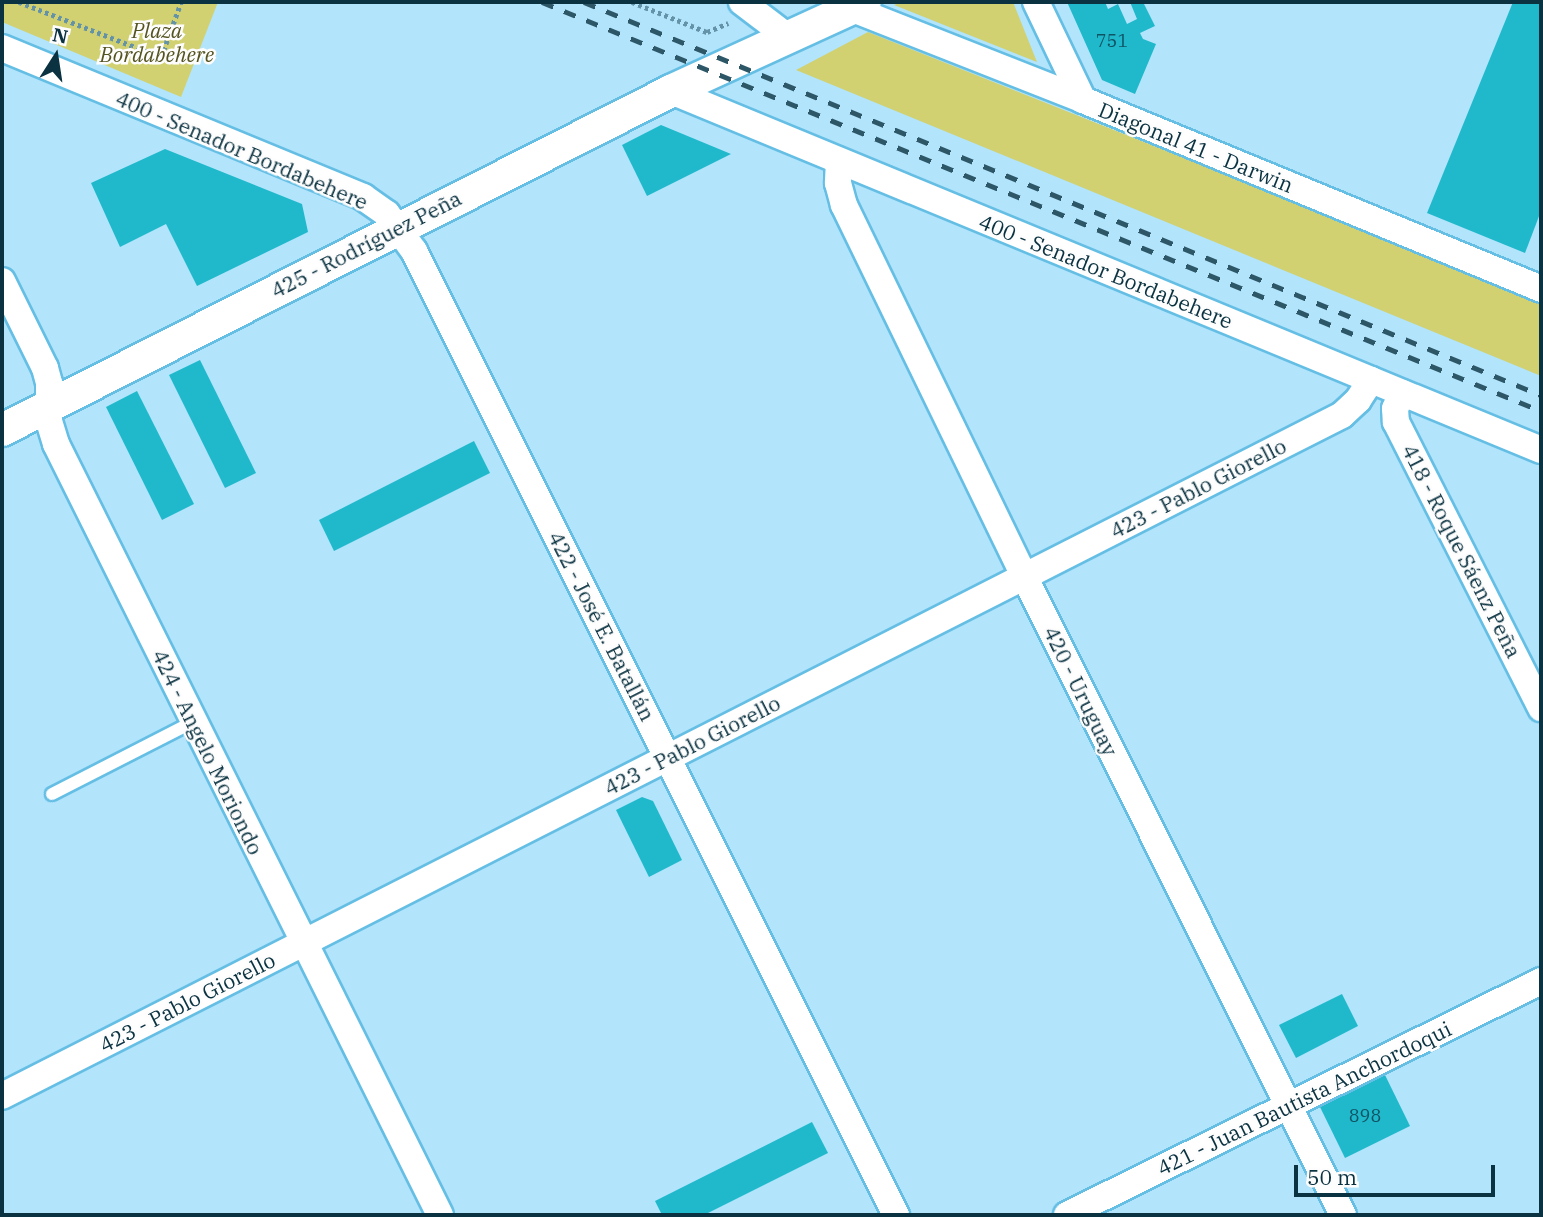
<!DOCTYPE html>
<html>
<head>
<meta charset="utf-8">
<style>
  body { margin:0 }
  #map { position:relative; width:1543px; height:1217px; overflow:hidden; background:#b2e4fc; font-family:"IBM Plex Serif",serif }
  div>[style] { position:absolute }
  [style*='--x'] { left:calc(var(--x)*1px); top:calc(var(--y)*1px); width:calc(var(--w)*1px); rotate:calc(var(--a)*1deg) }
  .green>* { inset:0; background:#d1d172 }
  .building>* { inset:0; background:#20b9cc }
  .path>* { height:4.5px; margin-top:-2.25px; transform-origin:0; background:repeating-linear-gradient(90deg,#6492a6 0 3.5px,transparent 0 7px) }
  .roads { filter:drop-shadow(2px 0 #65bee4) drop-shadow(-2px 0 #65bee4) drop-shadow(0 2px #65bee4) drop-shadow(0 -2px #65bee4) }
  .service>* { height:12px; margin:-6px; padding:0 6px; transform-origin:6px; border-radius:6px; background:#fff }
  .minor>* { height:26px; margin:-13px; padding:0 13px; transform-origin:13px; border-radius:13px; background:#fff }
  .tertiary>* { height:32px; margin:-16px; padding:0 16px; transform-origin:16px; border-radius:16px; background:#fff }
  .rail>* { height:5px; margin-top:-2.5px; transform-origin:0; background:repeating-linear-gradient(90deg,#2d5767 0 12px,transparent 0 24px) }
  span { translate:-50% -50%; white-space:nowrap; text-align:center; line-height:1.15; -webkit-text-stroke:5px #fdfdfd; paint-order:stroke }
  .number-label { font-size:18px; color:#105464 }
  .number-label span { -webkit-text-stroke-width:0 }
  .park-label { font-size:21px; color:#555421; font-style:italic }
  .street-label { font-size:21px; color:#0a3241 }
  .frame { position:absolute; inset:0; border:4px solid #0a3241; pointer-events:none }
  .north { position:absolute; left:21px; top:21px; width:70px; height:70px; -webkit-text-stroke:5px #fdfdfd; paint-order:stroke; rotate:12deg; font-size:19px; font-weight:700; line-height:28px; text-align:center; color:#0a3241 }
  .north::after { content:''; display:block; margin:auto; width:24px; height:32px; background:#0a3241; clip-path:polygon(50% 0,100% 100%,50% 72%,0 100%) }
  .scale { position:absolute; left:1294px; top:1165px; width:201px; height:32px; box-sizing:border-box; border:4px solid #0a3241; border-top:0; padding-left:9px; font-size:21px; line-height:24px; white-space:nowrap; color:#0a3241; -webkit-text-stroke:5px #fdfdfd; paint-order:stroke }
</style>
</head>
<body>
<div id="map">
  <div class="green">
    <i style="clip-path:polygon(2px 2px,218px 2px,181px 97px,2px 22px)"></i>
    <i style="clip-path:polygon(901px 2px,1013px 2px,1037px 62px,894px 5px)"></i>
    <i style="clip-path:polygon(868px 32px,1541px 300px,1541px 376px,796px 70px)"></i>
  </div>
  <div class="building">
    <i style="clip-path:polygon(1067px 2px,1105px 2px,1108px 9px,1118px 4px,1127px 24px,1137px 19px,1130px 2px,1143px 2px,1155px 26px,1140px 33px,1143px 39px,1156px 44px,1135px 94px,1102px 80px)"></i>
    <i style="clip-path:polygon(1513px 2px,1541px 2px,1541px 211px,1525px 253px,1427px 213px)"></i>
    <i style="clip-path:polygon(661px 125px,731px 154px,647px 196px,622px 145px)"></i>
    <i style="clip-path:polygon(165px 149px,302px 204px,308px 232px,197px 286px,166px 224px,120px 247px,91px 183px)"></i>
    <i style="clip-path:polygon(200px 360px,256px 473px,225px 488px,169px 375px)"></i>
    <i style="clip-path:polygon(137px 391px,194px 504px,162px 520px,106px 407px)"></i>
    <i style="clip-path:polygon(474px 441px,490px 473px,334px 551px,319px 520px)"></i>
    <i style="clip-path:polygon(642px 797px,653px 801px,682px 860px,649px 877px,616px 810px)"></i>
    <i style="clip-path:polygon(1342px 994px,1358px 1026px,1296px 1058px,1279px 1025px)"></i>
    <i style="clip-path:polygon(1385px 1075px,1410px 1126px,1345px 1158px,1320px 1107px)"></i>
    <i style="clip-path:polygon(812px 1122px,828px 1153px,704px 1215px,662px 1215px,655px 1201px)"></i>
  </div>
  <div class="path">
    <i style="--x:19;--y:2;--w:152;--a:21.2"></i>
    <i style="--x:161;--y:57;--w:59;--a:-70"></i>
    <i style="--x:632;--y:2;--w:81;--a:21.8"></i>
    <i style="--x:707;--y:32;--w:23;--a:-23"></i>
  </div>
  <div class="roads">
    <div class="service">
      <i style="--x:52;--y:794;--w:158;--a:-27.1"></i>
    </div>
    <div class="minor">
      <i style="--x:742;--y:2;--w:58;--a:37.3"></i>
      <i style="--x:1036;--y:2;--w:109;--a:64.4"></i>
      <i style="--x:850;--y:8;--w:251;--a:21.5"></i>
      <i style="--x:1083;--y:100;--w:495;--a:22.4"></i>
      <i style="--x:2;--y:48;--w:391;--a:22.4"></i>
      <i style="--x:363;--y:197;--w:29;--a:35"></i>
      <i style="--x:387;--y:214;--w:46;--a:53.9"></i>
      <i style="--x:414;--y:251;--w:1078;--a:63.43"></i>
      <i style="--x:671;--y:91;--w:941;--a:22.42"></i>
      <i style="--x:839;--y:161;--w:22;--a:93"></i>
      <i style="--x:838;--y:183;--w:23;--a:75"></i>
      <i style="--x:844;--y:205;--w:412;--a:64.1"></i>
      <i style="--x:1024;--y:576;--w:714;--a:63.47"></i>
      <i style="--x:2;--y:281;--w:97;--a:63.7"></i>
      <i style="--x:45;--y:368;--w:16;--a:75"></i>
      <i style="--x:49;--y:383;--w:38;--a:90"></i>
      <i style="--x:49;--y:421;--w:24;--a:73"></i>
      <i style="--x:56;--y:444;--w:861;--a:63.52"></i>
      <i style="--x:1402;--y:393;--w:17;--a:114"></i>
      <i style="--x:1395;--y:409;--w:13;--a:86"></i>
      <i style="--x:1396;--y:422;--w:321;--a:63.1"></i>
      <i style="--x:2;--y:1096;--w:1503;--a:-26.94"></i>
      <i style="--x:1342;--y:415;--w:22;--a:-43"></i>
      <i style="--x:1358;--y:400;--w:24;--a:-57"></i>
      <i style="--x:1067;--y:1215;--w:529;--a:-26.27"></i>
    </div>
    <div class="tertiary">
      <i style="--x:2;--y:430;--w:750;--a:-26.87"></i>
      <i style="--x:671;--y:91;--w:213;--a:-24.6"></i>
    </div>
  </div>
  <div class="rail">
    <i style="--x:542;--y:2;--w:1079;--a:22.26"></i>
    <i style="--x:584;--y:2;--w:1035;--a:22.33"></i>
  </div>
  <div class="number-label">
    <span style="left:1112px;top:41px">751</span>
    <span style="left:1365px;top:1116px">898</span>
  </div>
  <div class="park-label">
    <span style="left:157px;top:42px">Plaza<br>Bordabehere</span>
  </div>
  <div class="street-label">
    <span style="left:1196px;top:147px;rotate:22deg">Diagonal 41 - Darwin</span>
    <span style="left:242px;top:150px;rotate:23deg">400 - Senador Bordabehere</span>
    <span style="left:366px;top:244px;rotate:-27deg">425 - Rodríguez Peña</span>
    <span style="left:1106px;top:271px;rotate:22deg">400 - Senador Bordabehere</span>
    <span style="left:1198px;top:488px;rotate:-27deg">423 - Pablo Giorello</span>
    <span style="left:1462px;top:551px;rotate:63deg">418 - Roque Sáenz Peña</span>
    <span style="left:602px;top:626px;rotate:63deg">422 - José E. Batallán</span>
    <span style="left:1081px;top:691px;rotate:64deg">420 - Uruguay</span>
    <span style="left:692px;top:745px;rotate:-27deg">423 - Pablo Giorello</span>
    <span style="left:208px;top:752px;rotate:64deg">424 - Angelo Moriondo</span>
    <span style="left:187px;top:1002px;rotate:-27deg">423 - Pablo Giorello</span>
    <span style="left:1304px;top:1098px;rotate:-26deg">421 - Juan Bautista Anchordoqui</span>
  </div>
  <div class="frame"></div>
  <div class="north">N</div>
  <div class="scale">50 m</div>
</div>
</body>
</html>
